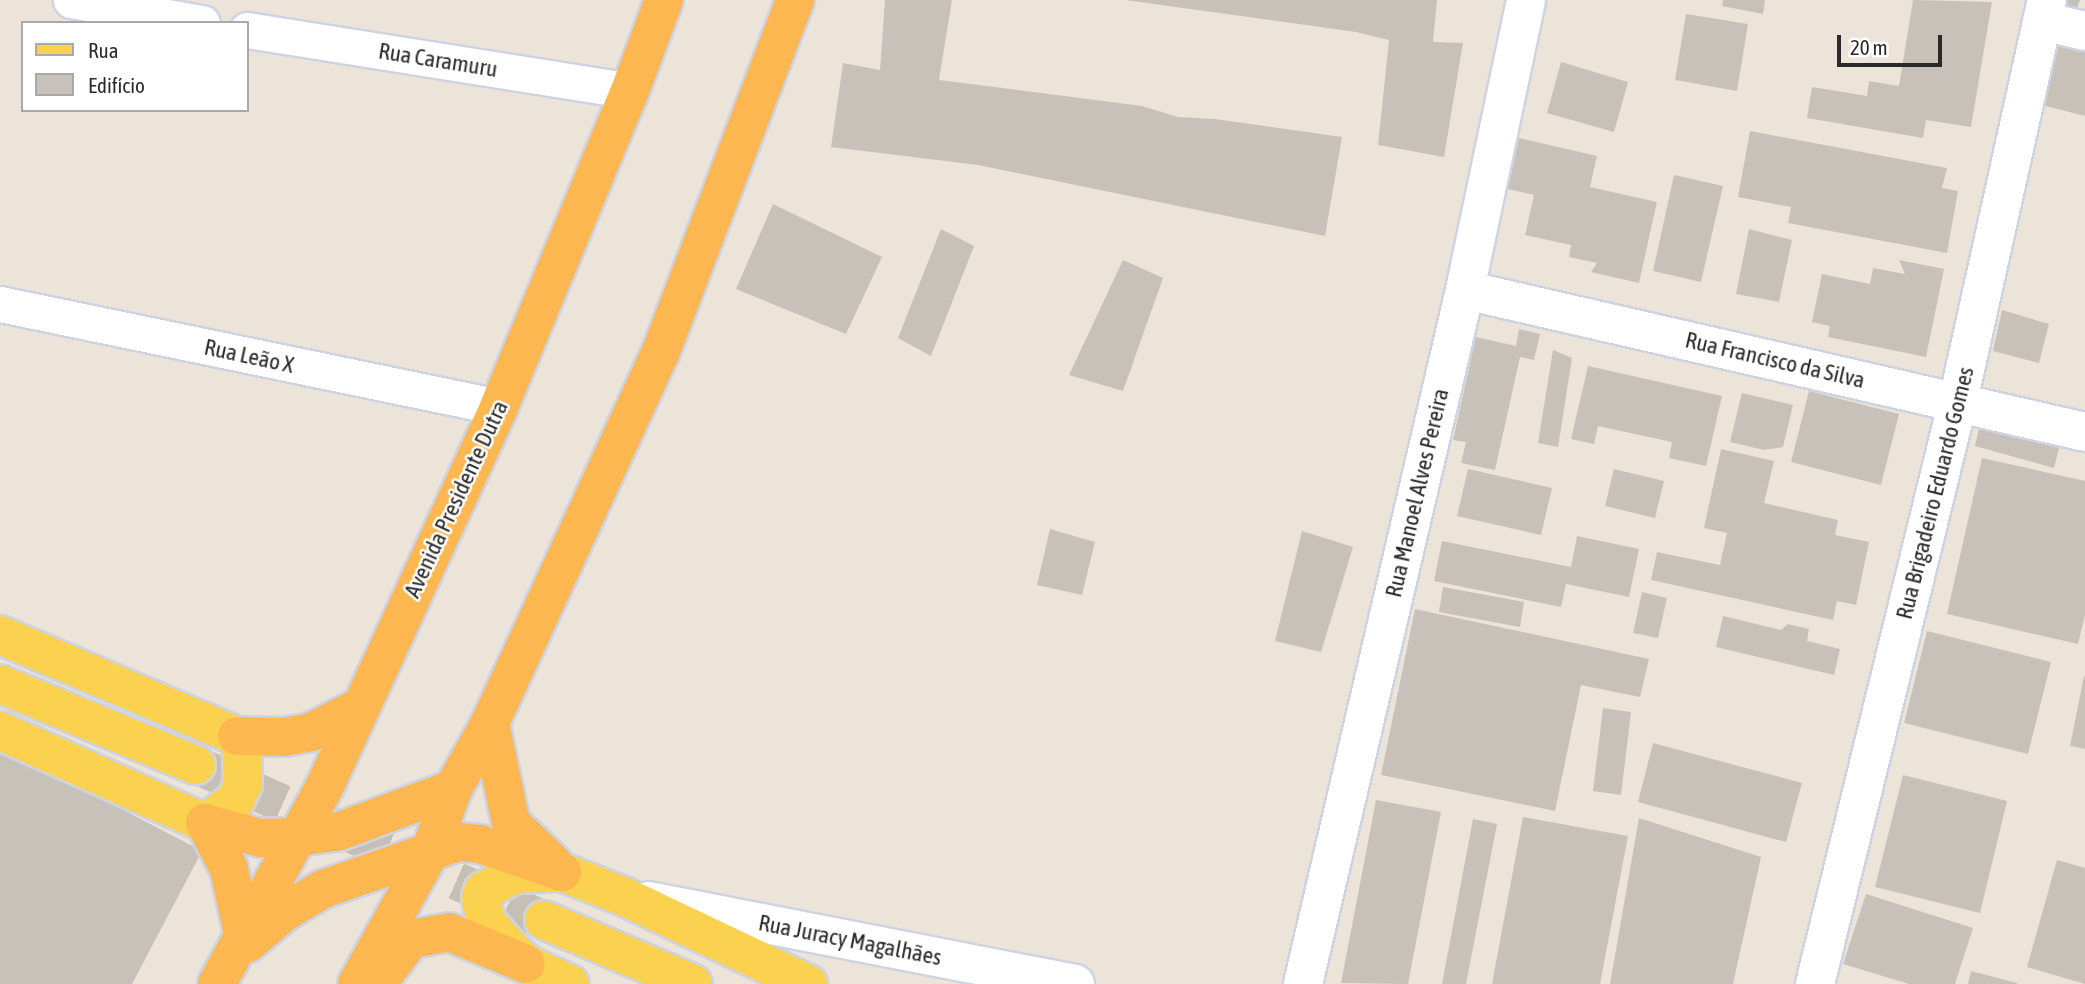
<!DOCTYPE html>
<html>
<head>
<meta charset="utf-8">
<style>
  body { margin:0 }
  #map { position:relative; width:2085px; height:984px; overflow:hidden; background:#ede4d9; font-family:"Asap Condensed",sans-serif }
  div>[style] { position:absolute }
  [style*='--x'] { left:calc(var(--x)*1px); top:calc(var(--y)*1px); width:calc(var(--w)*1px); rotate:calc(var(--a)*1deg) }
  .building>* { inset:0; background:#c8c1b9 }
  .primary-tunnel>* { height:38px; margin-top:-19px; transform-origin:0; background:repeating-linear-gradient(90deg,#c6bfb6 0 38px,transparent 0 57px) }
  .roads { filter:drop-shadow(2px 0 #ced3e3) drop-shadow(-2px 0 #ced3e3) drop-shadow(0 2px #ced3e3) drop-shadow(0 -2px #ced3e3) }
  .minor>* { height:35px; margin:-17.5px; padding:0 17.5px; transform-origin:17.5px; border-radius:17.5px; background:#fff }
  .tertiary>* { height:38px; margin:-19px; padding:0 19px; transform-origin:19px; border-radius:19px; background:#fff }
  .primary>* { height:38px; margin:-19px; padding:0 19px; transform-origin:19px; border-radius:19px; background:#fbd250 }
  .trunk>* { height:38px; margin:-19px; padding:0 19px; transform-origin:19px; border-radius:19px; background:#fdb751 }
  span { translate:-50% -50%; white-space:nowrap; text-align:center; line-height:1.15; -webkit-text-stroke:5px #fff; paint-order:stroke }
  .street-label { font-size:23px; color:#292929 }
  .legend { position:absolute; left:21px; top:21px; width:228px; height:91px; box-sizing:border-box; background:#fff; border:2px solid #a9a9a9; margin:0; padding:9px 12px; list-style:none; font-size:21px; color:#292929 }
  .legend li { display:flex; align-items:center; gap:14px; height:35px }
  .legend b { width:35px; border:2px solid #a9a9a9 }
  .scale { position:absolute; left:1837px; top:35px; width:105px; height:32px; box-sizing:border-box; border:4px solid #292929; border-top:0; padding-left:9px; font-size:21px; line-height:24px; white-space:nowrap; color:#292929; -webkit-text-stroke:5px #fff; paint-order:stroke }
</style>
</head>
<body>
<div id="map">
  <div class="building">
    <i style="clip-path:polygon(885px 0,952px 0,939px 80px,1142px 106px,1178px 117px,1215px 119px,1342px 137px,1325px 236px,978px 165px,831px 147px,843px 63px,880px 70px)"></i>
    <i style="clip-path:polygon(1125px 0,1437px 0,1433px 42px,1463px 43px,1444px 157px,1378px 145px,1389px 40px,1356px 32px)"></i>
    <i style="clip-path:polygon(1723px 0,1765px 0,1763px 14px,1722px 6px)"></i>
    <i style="clip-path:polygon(1913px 0,1992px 2px,1971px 127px,1926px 120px,1923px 138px,1807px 118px,1812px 87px,1867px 96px,1869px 81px,1899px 86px)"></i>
    <i style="clip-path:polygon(2055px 0,2080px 0,2077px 8px,2054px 4px)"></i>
    <i style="clip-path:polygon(1686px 14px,1748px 24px,1737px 91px,1675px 80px)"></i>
    <i style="clip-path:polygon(2052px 38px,2085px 45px,2085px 116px,2034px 103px)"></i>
    <i style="clip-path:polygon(1561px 62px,1628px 82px,1614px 132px,1547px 113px)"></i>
    <i style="clip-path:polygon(1750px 131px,1947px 168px,1942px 188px,1958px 191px,1947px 253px,1788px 223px,1791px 207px,1738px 197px)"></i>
    <i style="clip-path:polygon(1519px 138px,1597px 156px,1590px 187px,1657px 202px,1639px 283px,1591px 272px,1597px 263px,1569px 257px,1571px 245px,1525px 235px,1534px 195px,1508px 189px)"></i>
    <i style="clip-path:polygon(1674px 175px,1723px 186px,1701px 282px,1653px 271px)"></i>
    <i style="clip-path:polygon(773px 204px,882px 257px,846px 334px,736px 289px)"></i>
    <i style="clip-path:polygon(941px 229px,974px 246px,931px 356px,898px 338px)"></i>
    <i style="clip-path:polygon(1749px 229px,1792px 240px,1779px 302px,1736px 294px)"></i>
    <i style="clip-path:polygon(1123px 260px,1163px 278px,1123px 391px,1069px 375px)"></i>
    <i style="clip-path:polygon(1899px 260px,1944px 269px,1926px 357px,1828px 337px,1830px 326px,1812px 322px,1822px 274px,1870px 284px,1873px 268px,1905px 274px)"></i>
    <i style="clip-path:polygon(2002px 310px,2049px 324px,2039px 363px,1993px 351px)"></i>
    <i style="clip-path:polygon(1519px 329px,1540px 334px,1534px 360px,1520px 357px,1495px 470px,1461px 463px,1466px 442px,1453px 440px,1476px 337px,1516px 346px)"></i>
    <i style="clip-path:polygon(1553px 350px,1572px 358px,1558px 447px,1538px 443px)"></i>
    <i style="clip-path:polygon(1588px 366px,1722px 396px,1706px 466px,1669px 458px,1672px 442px,1598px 426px,1594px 444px,1571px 439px)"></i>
    <i style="clip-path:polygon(1809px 391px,1899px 414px,1881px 485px,1791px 462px)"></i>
    <i style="clip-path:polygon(1742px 393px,1793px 405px,1783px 447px,1764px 450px,1730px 442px)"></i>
    <i style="clip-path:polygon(1981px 420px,2014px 428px,2013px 436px,2059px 448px,2054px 468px,1975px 446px)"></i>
    <i style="clip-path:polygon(1721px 449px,1774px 461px,1764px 503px,1838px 520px,1835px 535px,1869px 542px,1856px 605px,1837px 601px,1833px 620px,1651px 580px,1657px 552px,1720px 565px,1727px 533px,1704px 528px)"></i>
    <i style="clip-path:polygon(1982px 458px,2085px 481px,2085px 615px,2078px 644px,1947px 614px)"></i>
    <i style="clip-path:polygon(1468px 469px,1552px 488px,1541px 535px,1457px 516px)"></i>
    <i style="clip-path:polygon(1614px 469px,1664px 481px,1655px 518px,1605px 506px)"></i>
    <i style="clip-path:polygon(1050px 529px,1095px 542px,1082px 595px,1037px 585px)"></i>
    <i style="clip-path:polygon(1302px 531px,1353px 547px,1321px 652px,1275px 641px)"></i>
    <i style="clip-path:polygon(1577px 536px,1639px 549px,1629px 597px,1566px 584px,1561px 607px,1434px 581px,1442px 541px,1571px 567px)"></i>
    <i style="clip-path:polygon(1443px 587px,1524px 602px,1520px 627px,1439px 612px)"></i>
    <i style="clip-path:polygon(1642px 592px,1667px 598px,1658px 638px,1633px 633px)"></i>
    <i style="clip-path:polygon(1415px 609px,1649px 659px,1640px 697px,1581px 685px,1555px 811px,1381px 775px)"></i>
    <i style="clip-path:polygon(1723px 616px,1781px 630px,1788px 624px,1809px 629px,1807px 641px,1840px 649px,1834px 675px,1716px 647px)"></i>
    <i style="clip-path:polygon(1927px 631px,2051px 662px,2028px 754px,1904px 723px)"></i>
    <i style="clip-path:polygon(2084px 676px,2085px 676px,2085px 749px,2070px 746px)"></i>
    <i style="clip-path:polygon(1603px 708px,1631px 712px,1621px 795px,1593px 791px)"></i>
    <i style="clip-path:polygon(1653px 743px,1802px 783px,1786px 842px,1638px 802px)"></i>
    <i style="clip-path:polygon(3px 747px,202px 851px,132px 984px,0 984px,0 753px)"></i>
    <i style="clip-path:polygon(1903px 775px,2007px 801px,1980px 913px,1875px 887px)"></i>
    <i style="clip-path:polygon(1376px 800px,1441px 812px,1408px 984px,1341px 983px)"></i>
    <i style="clip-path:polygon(1523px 817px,1628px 836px,1600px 984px,1492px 984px)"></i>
    <i style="clip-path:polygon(1639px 818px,1761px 857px,1733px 984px,1610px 984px)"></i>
    <i style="clip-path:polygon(1473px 819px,1497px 824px,1466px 984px,1442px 984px)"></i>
    <i style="clip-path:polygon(2057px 860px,2085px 868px,2085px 984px,2027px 967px)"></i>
    <i style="clip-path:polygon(1866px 894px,1973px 928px,1955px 984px,1909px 984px,1843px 964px)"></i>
    <i style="clip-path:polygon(1971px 971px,2017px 983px,2017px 984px,1968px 984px)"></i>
  </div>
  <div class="primary-tunnel">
    <i style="--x:196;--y:765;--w:381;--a:24"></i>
  </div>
  <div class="roads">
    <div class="minor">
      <i style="--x:71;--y:0;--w:133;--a:10"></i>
      <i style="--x:247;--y:30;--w:388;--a:9"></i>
      <i style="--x:0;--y:304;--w:510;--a:11.66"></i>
    </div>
    <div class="tertiary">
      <i style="--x:2042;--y:21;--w:44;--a:13.1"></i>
      <i style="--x:1465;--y:290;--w:636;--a:12.9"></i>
      <i style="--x:648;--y:901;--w:435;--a:11"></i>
      <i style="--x:1303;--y:984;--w:713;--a:-76.86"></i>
      <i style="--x:1465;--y:290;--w:296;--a:-78.1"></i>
      <i style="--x:1815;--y:984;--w:600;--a:-76.22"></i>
      <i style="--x:1958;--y:401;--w:411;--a:-77.5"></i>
    </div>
    <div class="primary">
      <i style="--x:0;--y:635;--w:258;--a:23.1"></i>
      <i style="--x:237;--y:736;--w:19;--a:74"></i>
      <i style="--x:242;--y:754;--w:30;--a:88"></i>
      <i style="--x:243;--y:784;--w:19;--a:115"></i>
      <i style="--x:235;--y:801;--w:37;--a:144"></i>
      <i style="--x:205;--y:823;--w:225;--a:-155.8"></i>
      <i style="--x:0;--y:684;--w:212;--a:22.5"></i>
      <i style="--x:544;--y:920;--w:162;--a:23.2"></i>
      <i style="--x:570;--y:984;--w:48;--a:-155.6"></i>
      <i style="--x:526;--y:964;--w:30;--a:-135"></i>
      <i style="--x:505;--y:943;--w:29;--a:-131"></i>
      <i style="--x:486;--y:921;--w:23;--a:-103"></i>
      <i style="--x:481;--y:899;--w:8;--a:-76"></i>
      <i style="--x:483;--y:891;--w:36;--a:-28"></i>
      <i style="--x:515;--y:874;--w:47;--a:-2.4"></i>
      <i style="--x:562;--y:872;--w:68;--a:21.6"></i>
      <i style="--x:625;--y:897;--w:203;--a:25.4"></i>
    </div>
    <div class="trunk">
      <i style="--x:490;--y:723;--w:102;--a:78.1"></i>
      <i style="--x:511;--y:823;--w:58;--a:43.6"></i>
      <i style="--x:237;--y:736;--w:47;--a:1.2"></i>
      <i style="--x:284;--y:737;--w:27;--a:-10"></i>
      <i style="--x:311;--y:732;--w:55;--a:-27"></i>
      <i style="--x:205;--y:823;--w:58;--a:15"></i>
      <i style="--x:261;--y:838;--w:37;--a:-2"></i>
      <i style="--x:298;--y:837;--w:42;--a:-8.1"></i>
      <i style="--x:340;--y:831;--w:121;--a:-20.4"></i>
      <i style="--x:205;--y:823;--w:52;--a:62.4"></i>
      <i style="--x:229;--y:869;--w:66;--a:77.8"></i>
      <i style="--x:248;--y:943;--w:50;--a:-40.1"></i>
      <i style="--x:286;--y:911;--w:43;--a:-30.7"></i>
      <i style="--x:323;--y:889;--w:143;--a:-19.2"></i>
      <i style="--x:458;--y:842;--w:22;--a:5"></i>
      <i style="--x:480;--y:844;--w:87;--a:18.9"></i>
      <i style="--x:380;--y:980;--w:51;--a:-52.9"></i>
      <i style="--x:411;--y:939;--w:39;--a:-10"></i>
      <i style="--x:449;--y:932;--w:83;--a:22.6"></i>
      <i style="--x:217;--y:984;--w:226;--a:-61.4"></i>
      <i style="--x:325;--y:786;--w:417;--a:-65.3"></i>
      <i style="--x:499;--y:407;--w:342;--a:-67.5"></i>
      <i style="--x:630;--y:91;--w:97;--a:-69.5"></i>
      <i style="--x:357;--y:984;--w:149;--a:-61"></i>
      <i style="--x:429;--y:854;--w:69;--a:-69.7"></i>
      <i style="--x:453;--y:789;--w:76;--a:-60.7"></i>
      <i style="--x:490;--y:723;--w:406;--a:-65.3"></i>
      <i style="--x:660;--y:354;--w:379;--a:-69.1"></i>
    </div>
  </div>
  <div class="street-label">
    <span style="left:438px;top:60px;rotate:9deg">Rua Caramuru</span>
    <span style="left:249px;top:356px;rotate:12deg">Rua Leão X</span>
    <span style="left:1775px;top:360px;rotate:13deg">Rua Francisco da Silva</span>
    <span style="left:1417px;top:493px;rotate:-77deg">Rua Manoel Alves Pereira</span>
    <span style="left:1935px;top:493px;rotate:-76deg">Rua Brigadeiro Eduardo Gomes</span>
    <span style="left:456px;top:499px;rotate:-65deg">Avenida Presidente Dutra</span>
    <span style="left:850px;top:940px;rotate:11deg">Rua Juracy Magalhães</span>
  </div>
  <ul class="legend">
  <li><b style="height:9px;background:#fbd250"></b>Rua</li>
  <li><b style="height:19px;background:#c8c1b9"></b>Edifício</li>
  </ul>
  <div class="scale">20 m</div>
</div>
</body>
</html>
